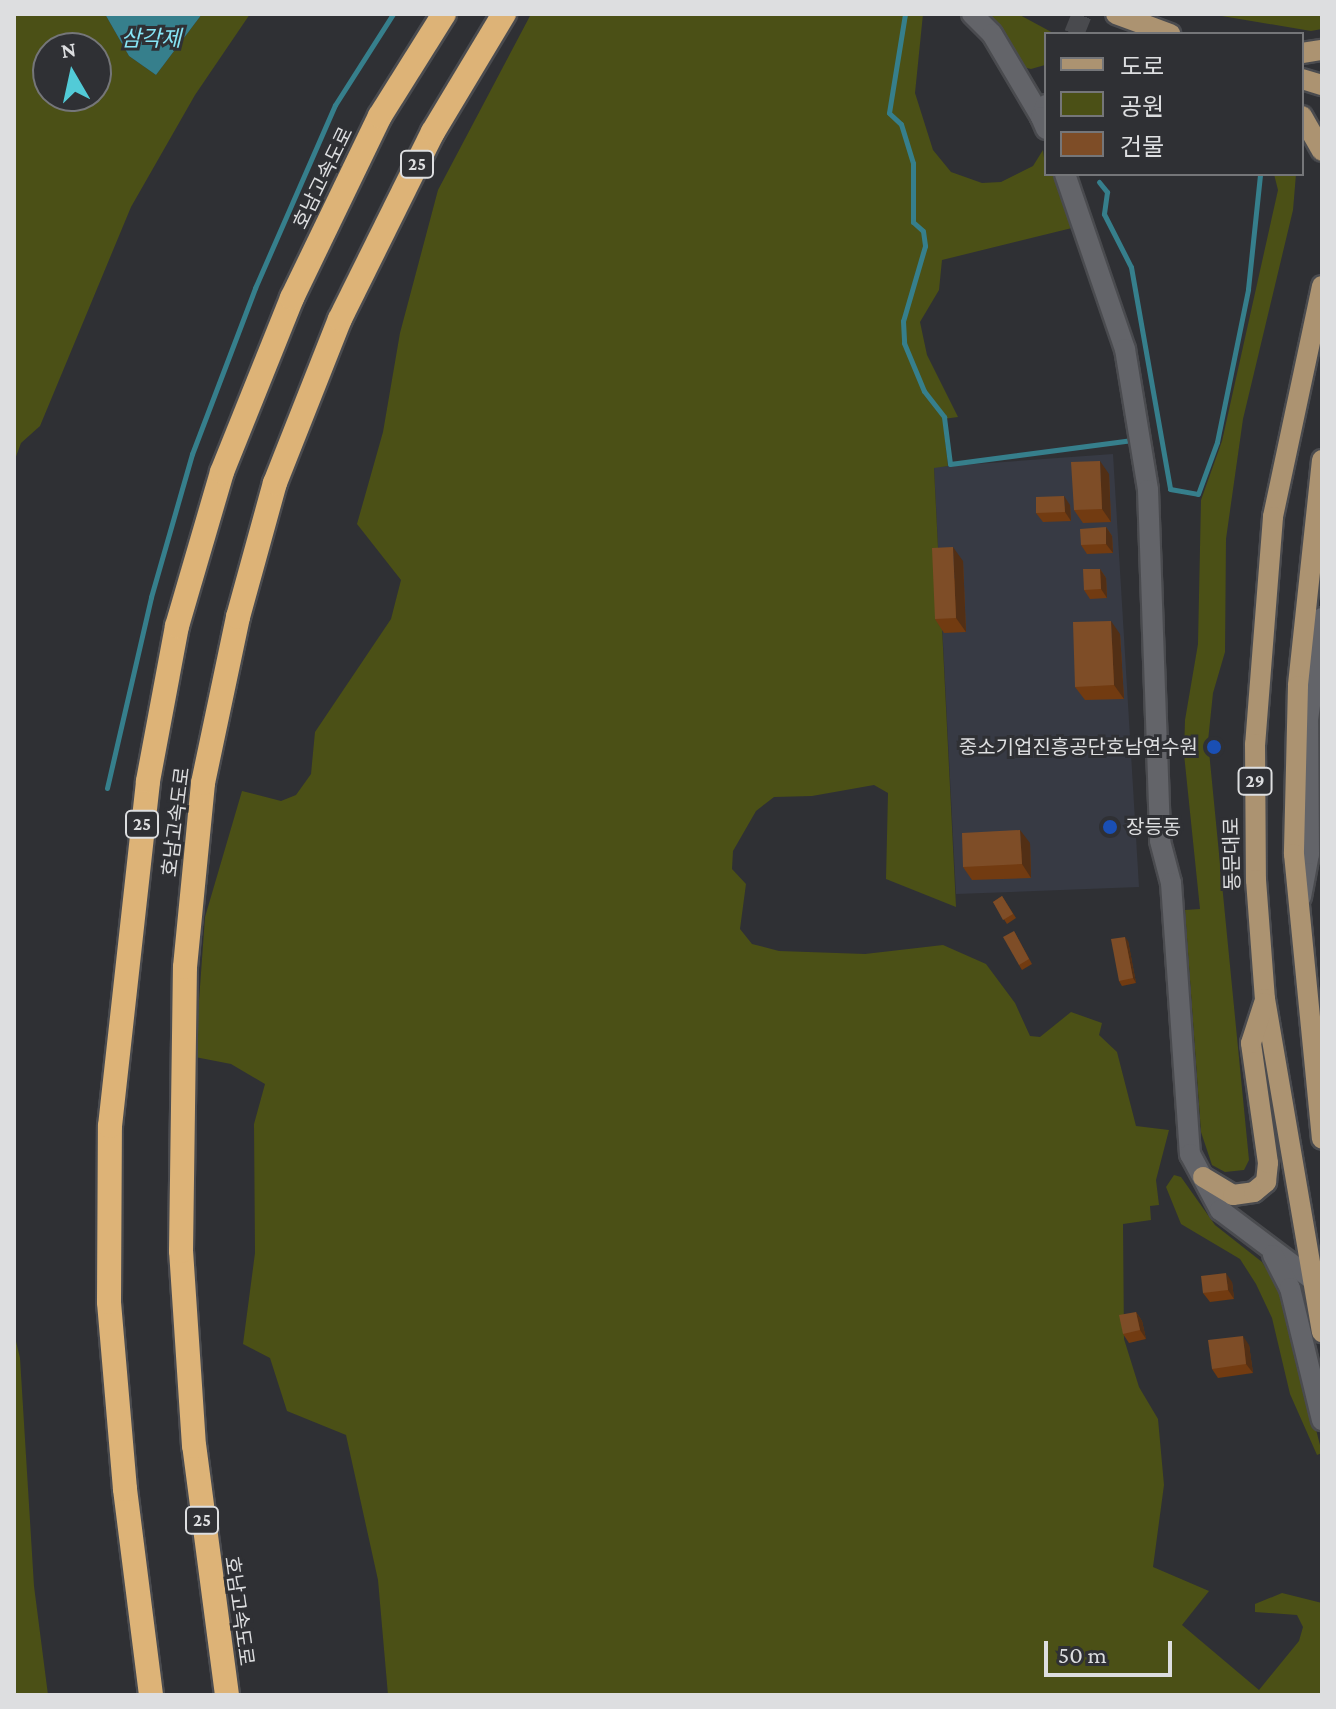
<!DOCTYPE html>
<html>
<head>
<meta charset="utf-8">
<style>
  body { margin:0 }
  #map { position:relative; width:1336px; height:1709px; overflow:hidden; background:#2f3034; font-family:"Crimson Pro","Noto Sans KR",serif }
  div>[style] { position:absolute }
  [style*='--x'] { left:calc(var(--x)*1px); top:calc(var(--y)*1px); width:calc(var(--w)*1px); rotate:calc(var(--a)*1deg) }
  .built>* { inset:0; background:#373a44 }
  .green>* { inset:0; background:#4b5016 }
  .water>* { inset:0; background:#367f8c }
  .stream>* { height:5px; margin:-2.5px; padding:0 2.5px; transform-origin:2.5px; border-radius:2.5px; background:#367f8c }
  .secondary-tunnel>* { height:20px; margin-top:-10px; transform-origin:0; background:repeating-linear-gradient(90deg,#494a4e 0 20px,transparent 0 30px) }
  .roads { filter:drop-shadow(2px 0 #4a4b4f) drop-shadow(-2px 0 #4a4b4f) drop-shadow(0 2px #4a4b4f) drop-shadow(0 -2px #4a4b4f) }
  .street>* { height:20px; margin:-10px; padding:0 10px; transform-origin:10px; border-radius:10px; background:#636469 }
  .secondary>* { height:20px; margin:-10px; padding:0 10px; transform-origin:10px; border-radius:10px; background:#636469 }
  .primary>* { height:20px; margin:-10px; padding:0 10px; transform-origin:10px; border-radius:10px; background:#ac9371 }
  .highway>* { height:24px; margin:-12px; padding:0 12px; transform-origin:12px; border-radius:12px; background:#ddb377 }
  .wall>* { inset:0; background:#723b11 }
  .shaded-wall>* { inset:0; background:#522f15 }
  .building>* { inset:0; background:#7e4d27 }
  .dots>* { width:22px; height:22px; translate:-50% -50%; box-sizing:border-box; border:4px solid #2f3034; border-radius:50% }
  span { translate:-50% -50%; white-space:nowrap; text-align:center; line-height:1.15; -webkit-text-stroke:6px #2f3034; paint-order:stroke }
  .shield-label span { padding:2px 6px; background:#2f3034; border:2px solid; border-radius:6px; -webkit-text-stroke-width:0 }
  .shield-label { font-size:18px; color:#dddee0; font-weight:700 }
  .street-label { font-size:20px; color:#dddee0 }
  .poi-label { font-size:20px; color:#dddee0 }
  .right { translate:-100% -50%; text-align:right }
  .left { translate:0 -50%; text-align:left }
  .water-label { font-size:22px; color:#87e5f6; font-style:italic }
  .frame { position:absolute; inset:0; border:16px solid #dddee0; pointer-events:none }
  .legend { position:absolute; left:1044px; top:32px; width:260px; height:144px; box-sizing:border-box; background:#2f3034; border:2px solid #757679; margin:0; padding:10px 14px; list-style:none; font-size:24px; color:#dddee0 }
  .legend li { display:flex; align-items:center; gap:16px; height:40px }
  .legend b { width:40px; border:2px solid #757679 }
  .north { position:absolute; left:32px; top:32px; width:80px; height:80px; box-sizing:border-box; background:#2f3034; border:2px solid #757679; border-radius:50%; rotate:351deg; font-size:22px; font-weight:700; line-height:32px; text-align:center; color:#dddee0 }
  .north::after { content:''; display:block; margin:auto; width:28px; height:36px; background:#52cbd7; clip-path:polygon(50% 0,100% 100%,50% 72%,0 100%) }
  .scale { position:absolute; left:1044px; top:1641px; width:128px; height:36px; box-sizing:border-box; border:4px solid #dddee0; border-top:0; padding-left:10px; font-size:24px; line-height:28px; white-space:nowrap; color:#dddee0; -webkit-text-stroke:6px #2f3034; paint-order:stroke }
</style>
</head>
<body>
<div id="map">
  <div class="built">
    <i style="clip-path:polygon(1113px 454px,1139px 887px,956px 894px,934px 467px)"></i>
  </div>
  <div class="green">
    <i style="clip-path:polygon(evenodd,14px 14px,105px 14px,129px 56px,156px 75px,202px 14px,250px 14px,195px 95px,131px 207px,40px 426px,21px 443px,14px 462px,14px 14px,48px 48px,96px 48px,96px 96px,48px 96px,48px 48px)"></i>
    <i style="clip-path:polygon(531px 14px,923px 14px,915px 93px,933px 150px,951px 172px,982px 183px,1001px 182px,1033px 166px,1043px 150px,1046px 174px,1057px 174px,1076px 227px,942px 260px,939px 290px,920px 322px,927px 355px,958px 417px,943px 419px,948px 466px,934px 468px,956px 907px,886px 879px,888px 793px,874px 785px,812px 796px,774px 797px,756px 811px,733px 851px,732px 869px,746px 884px,740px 929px,752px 944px,779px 951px,865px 954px,943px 945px,986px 964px,1015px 1003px,1030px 1036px,1040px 1037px,1071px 1012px,1102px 1023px,1099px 1035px,1117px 1052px,1136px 1126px,1169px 1130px,1156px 1180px,1159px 1205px,1150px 1206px,1151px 1220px,1123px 1224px,1124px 1339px,1139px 1387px,1158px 1419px,1164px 1485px,1153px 1567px,1209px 1591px,1182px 1625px,1259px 1690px,1299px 1641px,1303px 1627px,1297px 1615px,1255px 1612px,1255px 1604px,1282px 1593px,1322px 1603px,1322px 1695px,388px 1695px,378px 1580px,346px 1435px,287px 1411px,270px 1358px,243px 1344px,255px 1253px,254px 1124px,265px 1084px,231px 1064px,195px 1057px,205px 917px,242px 791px,281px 801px,296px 795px,311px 774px,315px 732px,391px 619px,401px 580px,357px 524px,383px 432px,400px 333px,438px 190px)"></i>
    <i style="clip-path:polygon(980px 14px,1018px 14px,1055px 34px,1046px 34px,1045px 65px,1031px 69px,1019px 66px)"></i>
    <i style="clip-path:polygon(1210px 14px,1322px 14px,1322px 29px,1311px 31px)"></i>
    <i style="clip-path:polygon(1274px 174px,1296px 174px,1293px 210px,1243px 419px,1226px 539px,1225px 652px,1213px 693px,1208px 741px,1249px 1160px,1244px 1170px,1225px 1172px,1212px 1165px,1201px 1132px,1185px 910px,1200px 909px,1184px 754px,1185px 720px,1198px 644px,1201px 500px,1222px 441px,1278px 190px)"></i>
    <i style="clip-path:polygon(1174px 1175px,1181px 1177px,1215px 1225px,1262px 1262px,1281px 1292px,1322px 1453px,1317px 1455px,1290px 1394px,1272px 1318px,1256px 1284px,1240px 1259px,1181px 1224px,1166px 1187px)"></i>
    <i style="clip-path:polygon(14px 1333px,20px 1358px,34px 1586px,48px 1695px,14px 1695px)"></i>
  </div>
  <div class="water">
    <i style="clip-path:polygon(105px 14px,202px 14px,156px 75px,129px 56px)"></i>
  </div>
  <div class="stream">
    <i style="--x:905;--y:14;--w:100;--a:99.2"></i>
    <i style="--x:889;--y:113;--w:16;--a:43"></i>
    <i style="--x:901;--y:124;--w:41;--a:72.9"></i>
    <i style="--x:913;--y:163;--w:59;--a:90"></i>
    <i style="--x:913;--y:222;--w:13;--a:42"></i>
    <i style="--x:923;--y:231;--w:15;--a:82"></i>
    <i style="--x:925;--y:246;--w:78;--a:106.3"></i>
    <i style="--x:903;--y:321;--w:22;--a:87"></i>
    <i style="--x:904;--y:343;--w:52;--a:67.4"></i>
    <i style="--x:924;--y:391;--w:33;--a:52"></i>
    <i style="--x:944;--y:417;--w:47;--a:82.7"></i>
    <i style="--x:950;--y:464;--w:184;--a:-7.5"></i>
    <i style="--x:1099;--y:182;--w:13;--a:51"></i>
    <i style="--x:1107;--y:192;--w:22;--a:98"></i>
    <i style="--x:1104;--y:214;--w:59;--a:63"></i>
    <i style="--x:1131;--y:267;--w:225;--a:80"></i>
    <i style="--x:1170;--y:489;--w:28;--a:10"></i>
    <i style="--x:1198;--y:494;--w:55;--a:-69.9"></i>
    <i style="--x:1217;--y:442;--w:156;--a:-78.5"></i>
    <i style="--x:1248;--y:289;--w:116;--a:-84"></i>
    <i style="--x:107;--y:788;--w:196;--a:-77"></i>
    <i style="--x:151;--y:597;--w:149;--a:-74"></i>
    <i style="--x:192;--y:454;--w:178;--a:-69.2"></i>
    <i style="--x:255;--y:288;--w:200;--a:-66.4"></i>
    <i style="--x:335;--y:105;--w:108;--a:-57.5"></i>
  </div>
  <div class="secondary-tunnel">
    <i style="--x:1074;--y:34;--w:22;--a:-68"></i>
  </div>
  <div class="roads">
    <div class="street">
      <i style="--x:972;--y:14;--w:28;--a:45"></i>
      <i style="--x:992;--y:34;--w:96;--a:59.4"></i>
      <i style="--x:1301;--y:897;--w:44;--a:-79.5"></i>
      <i style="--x:1309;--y:854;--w:134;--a:-90.4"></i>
      <i style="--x:1308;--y:720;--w:103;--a:-82.2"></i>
    </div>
    <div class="secondary">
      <i style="--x:1046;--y:105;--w:13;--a:113"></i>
      <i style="--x:1041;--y:117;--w:13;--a:67"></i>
      <i style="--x:1065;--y:174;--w:185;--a:71.1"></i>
      <i style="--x:1125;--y:349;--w:143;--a:80.7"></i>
      <i style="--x:1148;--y:490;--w:351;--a:88"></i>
      <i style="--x:1160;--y:841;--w:43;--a:75.3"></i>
      <i style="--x:1171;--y:883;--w:272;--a:86"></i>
      <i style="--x:1190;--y:1154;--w:64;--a:61.8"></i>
      <i style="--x:1220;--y:1210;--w:128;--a:37"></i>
      <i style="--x:1273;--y:1255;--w:37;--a:63"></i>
      <i style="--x:1290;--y:1288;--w:136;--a:76.4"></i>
    </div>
    <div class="primary">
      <i style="--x:1116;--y:14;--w:58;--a:20.3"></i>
      <i style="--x:1302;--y:53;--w:20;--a:-9"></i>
      <i style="--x:1302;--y:79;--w:21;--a:17"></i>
      <i style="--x:1302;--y:116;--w:40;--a:60.3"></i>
      <i style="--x:1322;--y:286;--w:236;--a:102"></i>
      <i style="--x:1273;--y:517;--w:228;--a:94.5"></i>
      <i style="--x:1255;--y:744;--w:136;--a:89.6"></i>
      <i style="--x:1256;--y:880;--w:119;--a:85.7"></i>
      <i style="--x:1265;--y:999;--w:338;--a:80.3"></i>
      <i style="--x:1322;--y:460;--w:227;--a:96.1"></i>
      <i style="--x:1298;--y:686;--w:168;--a:91.4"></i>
      <i style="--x:1294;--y:854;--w:286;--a:84.4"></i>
      <i style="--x:1203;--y:1177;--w:35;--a:31"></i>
      <i style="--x:1233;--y:1195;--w:21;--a:-8"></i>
      <i style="--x:1254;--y:1192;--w:16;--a:-40"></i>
      <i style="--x:1266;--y:1182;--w:19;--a:-84"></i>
      <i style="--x:1268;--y:1163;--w:121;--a:-98.1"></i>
      <i style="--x:1251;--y:1043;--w:42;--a:-72"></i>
    </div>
    <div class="highway">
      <i style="--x:151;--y:1695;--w:208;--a:-97.2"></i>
      <i style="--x:125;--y:1489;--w:188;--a:-94.9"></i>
      <i style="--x:109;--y:1302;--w:176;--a:-89.7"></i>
      <i style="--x:110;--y:1126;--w:347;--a:-83.7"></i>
      <i style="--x:148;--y:781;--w:158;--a:-79.4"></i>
      <i style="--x:177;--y:626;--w:160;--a:-73.7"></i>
      <i style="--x:222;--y:472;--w:188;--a:-68.1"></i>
      <i style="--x:292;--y:298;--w:202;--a:-64.2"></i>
      <i style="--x:380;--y:116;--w:120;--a:-57.9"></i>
      <i style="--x:227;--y:1695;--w:251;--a:-97.5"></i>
      <i style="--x:194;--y:1446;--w:195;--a:-93.8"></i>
      <i style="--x:181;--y:1251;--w:284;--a:-89.2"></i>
      <i style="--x:185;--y:967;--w:185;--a:-84.4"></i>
      <i style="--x:203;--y:783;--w:170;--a:-78.1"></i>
      <i style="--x:238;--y:617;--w:139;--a:-74.6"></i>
      <i style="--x:275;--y:483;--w:176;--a:-68.4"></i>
      <i style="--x:340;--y:319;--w:209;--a:-63.6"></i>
      <i style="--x:433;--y:132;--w:138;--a:-59"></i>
    </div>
  </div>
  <div class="wall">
    <i style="clip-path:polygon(1109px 474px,1111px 522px,1083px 523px,1074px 510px)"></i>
    <i style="clip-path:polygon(1070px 505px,1071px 521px,1043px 522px,1036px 513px)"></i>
    <i style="clip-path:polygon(1106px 527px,1112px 536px,1113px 553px,1087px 554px,1081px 545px)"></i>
    <i style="clip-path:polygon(963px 561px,966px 632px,944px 633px,935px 619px)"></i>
    <i style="clip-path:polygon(1100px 569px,1106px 578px,1107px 598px,1090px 599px,1084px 590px)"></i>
    <i style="clip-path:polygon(1120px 634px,1124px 699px,1085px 700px,1075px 687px)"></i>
    <i style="clip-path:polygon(1030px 843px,1031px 878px,972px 880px,963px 867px)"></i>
    <i style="clip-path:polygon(1002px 896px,1016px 918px,1007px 924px,993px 902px)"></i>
    <i style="clip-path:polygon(1014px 931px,1032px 964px,1022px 970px,1019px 965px)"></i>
    <i style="clip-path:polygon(1128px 941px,1136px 983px,1122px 986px,1119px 981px)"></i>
    <i style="clip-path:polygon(1232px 1282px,1234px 1299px,1210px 1302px,1203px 1293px)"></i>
    <i style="clip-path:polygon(1136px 1312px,1142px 1321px,1146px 1339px,1129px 1343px,1123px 1334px)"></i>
    <i style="clip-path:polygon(1249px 1345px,1253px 1373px,1218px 1378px,1212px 1369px)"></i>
  </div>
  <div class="shaded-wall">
    <i style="clip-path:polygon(1100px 461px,1109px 474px,1111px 522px,1102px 509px)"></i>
    <i style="clip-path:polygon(1064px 496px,1070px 505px,1071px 521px,1065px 512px)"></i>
    <i style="clip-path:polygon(1106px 527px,1112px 536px,1113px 553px,1106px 544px)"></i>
    <i style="clip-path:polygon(953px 547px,963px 561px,966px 632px,956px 618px)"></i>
    <i style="clip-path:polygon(1100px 569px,1106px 578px,1107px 598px,1101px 589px)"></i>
    <i style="clip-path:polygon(1111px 621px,1120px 634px,1124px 699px,1114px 685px)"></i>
    <i style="clip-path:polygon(1020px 830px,1030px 843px,1031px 878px,1022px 864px)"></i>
    <i style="clip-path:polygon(1125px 937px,1128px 941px,1136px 983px,1133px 978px)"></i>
    <i style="clip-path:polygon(1226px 1273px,1232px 1282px,1234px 1299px,1228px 1290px)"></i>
    <i style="clip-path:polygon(1136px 1312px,1142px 1321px,1146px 1339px,1140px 1330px)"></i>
    <i style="clip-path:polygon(1243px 1336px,1249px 1345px,1253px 1373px,1246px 1364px)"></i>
  </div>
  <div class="building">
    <i style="clip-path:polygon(1100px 461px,1102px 509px,1074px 510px,1071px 462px)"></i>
    <i style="clip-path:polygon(1064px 496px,1065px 512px,1036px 513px,1036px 497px)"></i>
    <i style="clip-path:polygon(1106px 527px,1106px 544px,1081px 545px,1080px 529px)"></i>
    <i style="clip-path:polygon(953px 547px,956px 618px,935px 619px,932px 548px)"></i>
    <i style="clip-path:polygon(1083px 569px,1100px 569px,1101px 589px,1084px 590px)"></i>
    <i style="clip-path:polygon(1111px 621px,1114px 685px,1075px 687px,1073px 622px)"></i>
    <i style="clip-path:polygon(1020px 830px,1022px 864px,963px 867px,962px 833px)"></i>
    <i style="clip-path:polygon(1002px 896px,1013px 914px,1003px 920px,993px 902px)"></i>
    <i style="clip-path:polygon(1014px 931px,1029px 959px,1019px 965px,1003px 937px)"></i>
    <i style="clip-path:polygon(1125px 937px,1133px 978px,1119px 981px,1111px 939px)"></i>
    <i style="clip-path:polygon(1226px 1273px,1228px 1290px,1203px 1293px,1201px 1276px)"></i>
    <i style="clip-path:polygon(1136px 1312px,1140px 1330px,1123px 1334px,1119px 1315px)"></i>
    <i style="clip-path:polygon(1243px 1336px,1246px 1364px,1212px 1369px,1208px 1340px)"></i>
  </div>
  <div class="dots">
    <i style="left:1214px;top:747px;background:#1a4fb4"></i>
    <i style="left:1110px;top:827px;background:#1a4fb4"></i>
  </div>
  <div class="shield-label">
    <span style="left:417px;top:164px">25</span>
    <span style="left:1255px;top:781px">29</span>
    <span style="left:142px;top:824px">25</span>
    <span style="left:202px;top:1520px">25</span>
  </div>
  <div class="street-label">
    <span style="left:323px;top:178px;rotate:-64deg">호남고속도로</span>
    <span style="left:176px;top:822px;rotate:-83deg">호남고속도로</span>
    <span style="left:1232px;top:854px;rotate:-91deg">동문대로</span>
    <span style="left:239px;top:1611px;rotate:82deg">호남고속도로</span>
  </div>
  <div class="poi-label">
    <span class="right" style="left:1198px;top:747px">중소기업진흥공단호남연수원</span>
    <span class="left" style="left:1126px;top:827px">장등동</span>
  </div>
  <div class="water-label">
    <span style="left:151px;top:39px">삼각제</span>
  </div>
  <div class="frame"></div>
  <ul class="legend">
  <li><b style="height:10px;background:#ac9371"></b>도로</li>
  <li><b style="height:22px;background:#4b5016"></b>공원</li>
  <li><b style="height:22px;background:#7e4d27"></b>건물</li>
  </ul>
  <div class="north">N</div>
  <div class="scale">50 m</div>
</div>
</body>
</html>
